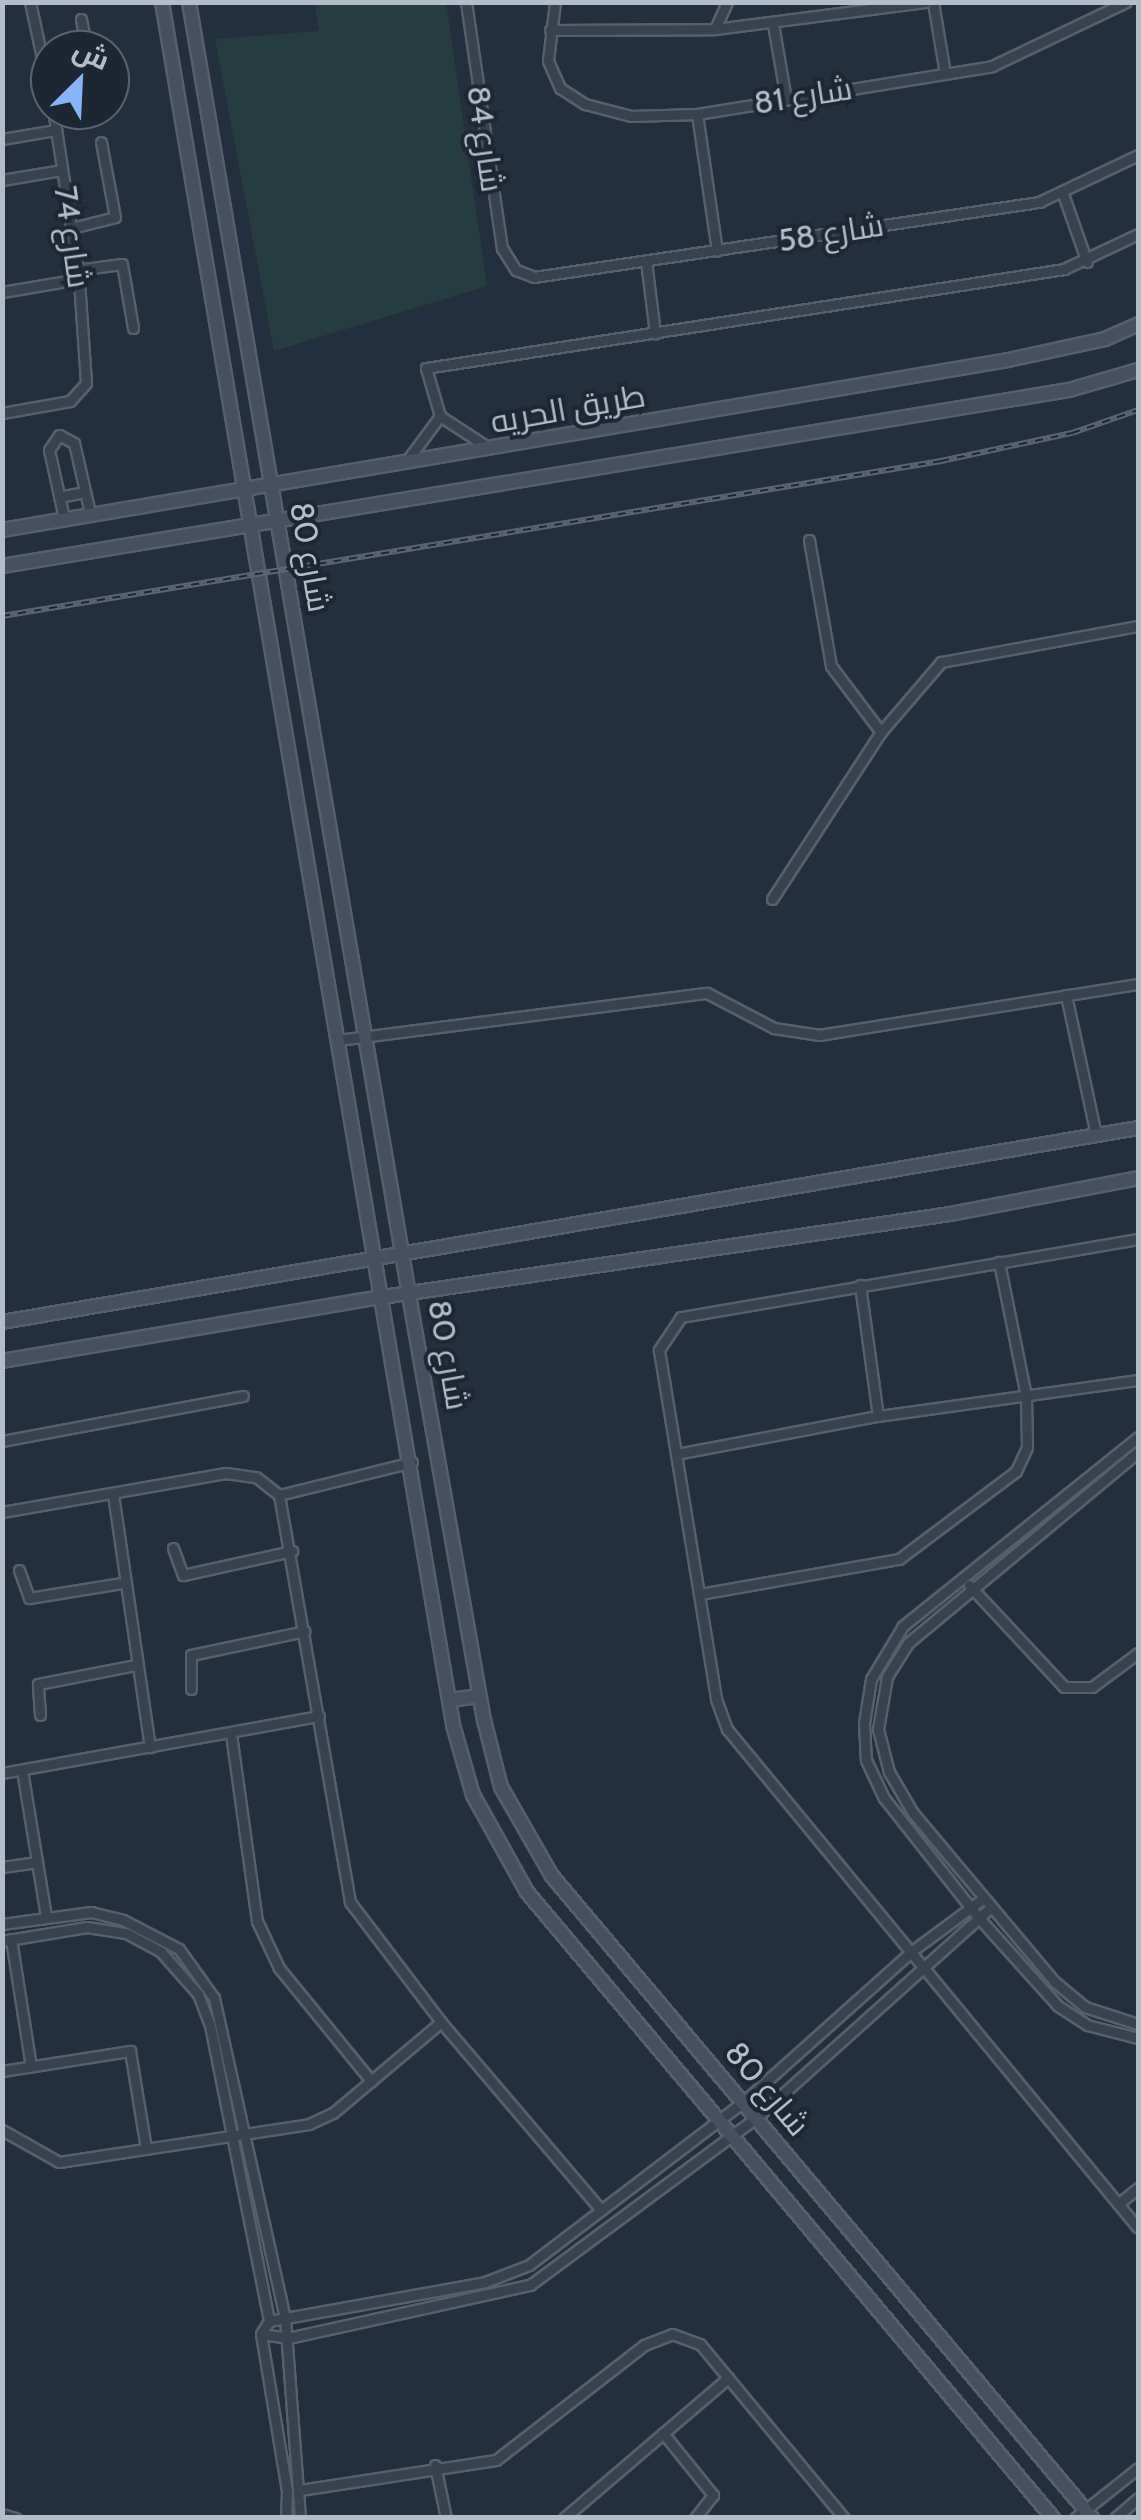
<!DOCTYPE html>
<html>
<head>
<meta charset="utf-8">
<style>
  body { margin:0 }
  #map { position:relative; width:1141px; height:2520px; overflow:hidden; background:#242f3e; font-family:Cabin,Cairo,sans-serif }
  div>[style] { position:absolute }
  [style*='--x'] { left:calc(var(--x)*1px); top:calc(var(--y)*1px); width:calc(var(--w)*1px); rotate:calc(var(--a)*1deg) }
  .green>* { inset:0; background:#263c3f }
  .roads { filter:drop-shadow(2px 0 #565f6c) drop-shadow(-2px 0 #565f6c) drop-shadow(0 2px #565f6c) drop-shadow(0 -2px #565f6c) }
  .street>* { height:9px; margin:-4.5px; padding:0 4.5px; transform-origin:4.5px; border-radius:4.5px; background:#38414e }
  .secondary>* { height:12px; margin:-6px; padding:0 6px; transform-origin:6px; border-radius:6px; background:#465061 }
  .rail>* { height:6px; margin-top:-3px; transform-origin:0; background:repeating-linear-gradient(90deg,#1d2633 0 8px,#5a6575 0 16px); box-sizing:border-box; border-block:2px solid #5a6575 }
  span { translate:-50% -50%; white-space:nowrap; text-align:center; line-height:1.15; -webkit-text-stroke:8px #1d2633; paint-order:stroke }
  .street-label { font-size:32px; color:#b4bcc9 }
  .frame { position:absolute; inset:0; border:5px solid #b4bcc9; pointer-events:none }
  .north { position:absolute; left:30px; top:30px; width:100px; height:100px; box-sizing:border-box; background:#1d2633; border:2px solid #59626f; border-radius:50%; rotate:24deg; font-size:28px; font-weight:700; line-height:40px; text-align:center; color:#b4bcc9 }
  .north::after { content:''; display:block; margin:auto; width:35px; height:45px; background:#8ab4f8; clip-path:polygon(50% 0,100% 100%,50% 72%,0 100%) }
</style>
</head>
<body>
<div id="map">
  <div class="green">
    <i style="clip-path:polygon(315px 3px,446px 3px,487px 286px,274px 351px,215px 39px,319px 31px)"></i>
  </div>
  <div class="roads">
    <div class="street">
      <i style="--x:30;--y:2;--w:95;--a:77.9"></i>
      <i style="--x:466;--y:2;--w:249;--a:81.7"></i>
      <i style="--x:502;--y:248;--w:26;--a:58"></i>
      <i style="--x:516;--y:270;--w:19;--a:21"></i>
      <i style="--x:534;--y:277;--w:511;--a:-8.45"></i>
      <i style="--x:1039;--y:202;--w:110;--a:-25.4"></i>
      <i style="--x:555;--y:2;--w:59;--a:96.8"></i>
      <i style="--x:548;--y:61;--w:30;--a:66"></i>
      <i style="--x:560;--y:88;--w:30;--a:33"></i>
      <i style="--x:585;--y:104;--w:48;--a:14.6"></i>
      <i style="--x:631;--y:116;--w:66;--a:-1.7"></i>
      <i style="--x:697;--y:114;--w:299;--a:-9.2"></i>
      <i style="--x:992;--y:66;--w:148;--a:-25.5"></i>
      <i style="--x:933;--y:2;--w:73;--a:80.5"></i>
      <i style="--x:81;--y:19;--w:32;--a:79"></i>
      <i style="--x:773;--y:24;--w:76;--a:80.2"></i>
      <i style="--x:715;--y:29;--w:30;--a:-66"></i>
      <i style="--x:550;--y:30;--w:165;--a:-0.3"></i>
      <i style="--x:715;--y:29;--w:212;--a:-7.3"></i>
      <i style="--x:697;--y:114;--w:138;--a:81.7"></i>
      <i style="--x:2;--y:139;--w:55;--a:-9.5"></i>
      <i style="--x:2;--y:180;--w:61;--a:-9.5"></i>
      <i style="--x:1063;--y:194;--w:72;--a:70.6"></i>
      <i style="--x:72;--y:228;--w:44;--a:-14.3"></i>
      <i style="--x:115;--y:217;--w:76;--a:-100.6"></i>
      <i style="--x:646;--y:261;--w:73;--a:82.9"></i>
      <i style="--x:77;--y:270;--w:45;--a:-7.6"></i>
      <i style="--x:122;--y:264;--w:65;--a:80.2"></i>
      <i style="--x:2;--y:292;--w:78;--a:-9.6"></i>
      <i style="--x:2;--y:413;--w:69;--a:-10"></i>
      <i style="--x:70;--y:401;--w:24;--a:-48"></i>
      <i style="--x:86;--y:383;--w:104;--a:-93.9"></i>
      <i style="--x:79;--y:279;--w:171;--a:-98.7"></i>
      <i style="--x:489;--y:448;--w:59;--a:-146.9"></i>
      <i style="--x:440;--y:416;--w:50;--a:-106.3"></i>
      <i style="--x:426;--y:368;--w:646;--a:-8.82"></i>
      <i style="--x:1064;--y:269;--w:82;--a:-25.3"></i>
      <i style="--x:406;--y:462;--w:57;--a:-53.5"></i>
      <i style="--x:59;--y:497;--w:26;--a:-11"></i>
      <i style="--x:64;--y:518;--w:70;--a:-102.4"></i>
      <i style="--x:49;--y:450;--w:18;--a:-56"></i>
      <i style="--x:59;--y:435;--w:17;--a:28"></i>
      <i style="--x:74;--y:443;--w:72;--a:77.1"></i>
      <i style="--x:809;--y:540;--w:128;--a:80.1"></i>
      <i style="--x:831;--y:666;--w:83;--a:52.9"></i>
      <i style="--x:772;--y:899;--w:199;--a:-56.9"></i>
      <i style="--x:881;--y:732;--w:92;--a:-49.4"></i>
      <i style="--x:941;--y:662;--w:200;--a:-10.4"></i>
      <i style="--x:1066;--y:995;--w:143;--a:77.9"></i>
      <i style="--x:338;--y:1040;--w:372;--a:-7.3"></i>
      <i style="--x:707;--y:993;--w:76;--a:27.6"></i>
      <i style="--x:774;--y:1028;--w:46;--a:8.8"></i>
      <i style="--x:819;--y:1035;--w:323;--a:-9.1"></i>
      <i style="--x:1138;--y:1239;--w:464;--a:170.3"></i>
      <i style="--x:681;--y:1317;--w:40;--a:124"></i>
      <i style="--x:659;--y:1350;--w:354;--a:80.7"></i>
      <i style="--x:716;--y:1699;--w:32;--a:70"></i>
      <i style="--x:727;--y:1729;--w:646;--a:50.52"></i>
      <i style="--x:860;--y:1285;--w:132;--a:82.2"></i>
      <i style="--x:1138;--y:1437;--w:302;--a:141.2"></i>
      <i style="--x:903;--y:1626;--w:62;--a:121.1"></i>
      <i style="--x:871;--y:1679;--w:45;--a:99"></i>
      <i style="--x:864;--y:1723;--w:37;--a:87"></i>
      <i style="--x:866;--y:1760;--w:42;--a:64.7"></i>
      <i style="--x:884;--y:1798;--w:152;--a:51.7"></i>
      <i style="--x:978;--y:1917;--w:120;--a:48"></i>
      <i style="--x:1058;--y:2006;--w:35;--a:33"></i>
      <i style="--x:1087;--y:2025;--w:53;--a:14.3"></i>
      <i style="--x:2;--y:1441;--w:245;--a:-10.6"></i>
      <i style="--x:1138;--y:1452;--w:299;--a:140.3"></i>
      <i style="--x:908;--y:1643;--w:40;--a:122"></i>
      <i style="--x:887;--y:1677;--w:53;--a:99.8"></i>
      <i style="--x:878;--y:1729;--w:44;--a:75.7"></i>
      <i style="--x:889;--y:1772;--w:48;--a:59.7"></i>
      <i style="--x:913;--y:1813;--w:221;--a:50"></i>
      <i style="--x:1055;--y:1982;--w:39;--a:40"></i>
      <i style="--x:1085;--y:2007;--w:56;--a:17.8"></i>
      <i style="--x:676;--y:1454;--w:206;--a:-10.7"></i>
      <i style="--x:878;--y:1416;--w:262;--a:-7.9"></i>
      <i style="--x:113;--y:1494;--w:256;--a:81.7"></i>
      <i style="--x:279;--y:1495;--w:137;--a:-13.9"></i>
      <i style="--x:2;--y:1512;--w:227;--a:-9.9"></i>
      <i style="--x:226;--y:1473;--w:30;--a:8"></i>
      <i style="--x:256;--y:1477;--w:29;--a:38"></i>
      <i style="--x:279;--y:1495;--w:413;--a:80.1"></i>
      <i style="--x:350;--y:1902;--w:151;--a:52.8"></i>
      <i style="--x:441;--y:2022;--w:247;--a:49.6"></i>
      <i style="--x:173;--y:1548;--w:29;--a:70"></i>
      <i style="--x:183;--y:1575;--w:112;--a:-12.4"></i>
      <i style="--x:19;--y:1570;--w:30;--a:70"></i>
      <i style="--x:29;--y:1598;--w:94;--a:-9.2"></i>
      <i style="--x:969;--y:1585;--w:139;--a:47"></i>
      <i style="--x:1064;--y:1687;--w:28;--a:0"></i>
      <i style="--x:1092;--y:1687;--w:57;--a:-36.5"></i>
      <i style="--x:700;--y:1594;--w:202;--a:-10"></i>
      <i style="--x:899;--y:1559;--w:146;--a:-36.9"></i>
      <i style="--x:1016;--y:1471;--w:26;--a:-65"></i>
      <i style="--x:1027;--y:1447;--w:51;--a:-91.1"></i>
      <i style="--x:1026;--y:1396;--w:137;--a:-101.4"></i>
      <i style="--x:191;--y:1689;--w:34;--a:-90"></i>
      <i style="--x:191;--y:1655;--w:116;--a:-11.9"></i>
      <i style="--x:40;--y:1715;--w:31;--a:-94"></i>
      <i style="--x:38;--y:1684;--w:100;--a:-11"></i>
      <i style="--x:231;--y:1734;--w:189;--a:82.1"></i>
      <i style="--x:257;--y:1921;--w:52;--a:64.9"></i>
      <i style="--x:279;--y:1968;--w:146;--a:50.8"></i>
      <i style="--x:22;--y:1770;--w:149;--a:80.7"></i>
      <i style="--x:2;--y:1773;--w:322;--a:-10.2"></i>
      <i style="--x:2;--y:1867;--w:34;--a:-8"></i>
      <i style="--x:2;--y:1924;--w:90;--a:-7.7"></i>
      <i style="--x:91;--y:1912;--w:33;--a:14"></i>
      <i style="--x:123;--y:1920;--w:63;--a:27.4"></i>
      <i style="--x:179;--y:1949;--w:60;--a:54.5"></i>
      <i style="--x:214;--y:1998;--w:328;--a:77.5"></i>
      <i style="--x:285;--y:2318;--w:201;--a:85.7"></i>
      <i style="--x:11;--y:1939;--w:129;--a:81.1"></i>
      <i style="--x:2;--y:1941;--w:86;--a:-9.4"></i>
      <i style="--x:87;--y:1927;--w:39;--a:9"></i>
      <i style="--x:126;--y:1933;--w:40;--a:28"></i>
      <i style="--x:161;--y:1952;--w:56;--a:48.6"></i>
      <i style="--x:198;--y:1994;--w:33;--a:69"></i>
      <i style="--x:210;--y:2025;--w:302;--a:78.7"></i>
      <i style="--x:269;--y:2321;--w:15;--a:122"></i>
      <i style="--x:261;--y:2334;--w:159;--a:80.6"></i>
      <i style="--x:287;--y:2491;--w:27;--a:92"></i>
      <i style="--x:2;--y:2071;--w:130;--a:-8.9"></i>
      <i style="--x:130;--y:2051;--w:99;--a:80.7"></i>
      <i style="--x:2;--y:2130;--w:65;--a:29.3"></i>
      <i style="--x:59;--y:2162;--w:253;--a:-8.6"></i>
      <i style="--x:309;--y:2124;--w:26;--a:-25"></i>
      <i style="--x:333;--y:2113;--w:141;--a:-40.1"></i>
      <i style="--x:1118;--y:2204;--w:26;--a:-39"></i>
      <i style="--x:269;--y:2321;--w:219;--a:-10.2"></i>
      <i style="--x:485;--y:2282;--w:47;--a:-21.1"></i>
      <i style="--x:529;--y:2265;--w:268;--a:-37.3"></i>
      <i style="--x:742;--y:2103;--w:228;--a:-41.8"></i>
      <i style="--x:912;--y:1951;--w:89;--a:-36.4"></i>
      <i style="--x:261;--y:2334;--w:27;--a:8"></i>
      <i style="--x:288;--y:2338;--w:248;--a:-12.4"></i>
      <i style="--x:530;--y:2285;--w:281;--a:-36.5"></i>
      <i style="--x:756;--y:2118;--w:316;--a:-41.9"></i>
      <i style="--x:663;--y:2433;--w:80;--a:51.1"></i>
      <i style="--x:713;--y:2495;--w:29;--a:128"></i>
      <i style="--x:435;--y:2465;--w:54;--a:78.3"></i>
      <i style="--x:300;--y:2490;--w:198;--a:-8.7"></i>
      <i style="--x:496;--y:2460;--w:187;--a:-37.8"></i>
      <i style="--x:644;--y:2345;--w:30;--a:-21"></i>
      <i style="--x:672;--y:2334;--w:30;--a:20"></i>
      <i style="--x:700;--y:2344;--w:226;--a:50.4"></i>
      <i style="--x:2;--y:2514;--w:14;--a:17"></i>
      <i style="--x:564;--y:2518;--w:216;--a:-40.5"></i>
      <i style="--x:1075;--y:2518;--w:80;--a:-38.4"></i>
      <i style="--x:1115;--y:2518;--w:30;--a:-41"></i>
    </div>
    <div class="secondary">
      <i style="--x:162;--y:2;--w:1747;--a:80.41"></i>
      <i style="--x:453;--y:1725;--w:73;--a:74.1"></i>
      <i style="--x:473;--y:1795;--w:111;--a:60.9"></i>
      <i style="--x:527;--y:1892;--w:818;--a:49.96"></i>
      <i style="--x:189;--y:2;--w:1312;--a:80.34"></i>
      <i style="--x:409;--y:1295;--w:432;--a:80"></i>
      <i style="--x:484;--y:1720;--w:69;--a:75.8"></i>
      <i style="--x:501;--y:1787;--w:103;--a:60.2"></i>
      <i style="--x:552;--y:1876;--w:839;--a:49.93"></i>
      <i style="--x:2;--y:530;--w:1020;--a:-9.59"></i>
      <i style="--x:1008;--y:360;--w:99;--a:-12.2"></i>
      <i style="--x:1105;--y:339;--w:36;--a:-24"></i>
      <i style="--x:2;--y:566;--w:1081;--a:-9.37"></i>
      <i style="--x:1069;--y:390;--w:72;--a:-16.2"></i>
      <i style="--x:2;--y:1322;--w:1152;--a:-9.69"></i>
      <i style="--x:2;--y:1361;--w:385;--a:-9.6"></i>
      <i style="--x:382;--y:1297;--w:574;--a:-8.31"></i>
      <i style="--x:950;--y:1214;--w:191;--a:-10.8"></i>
      <i style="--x:450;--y:1700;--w:29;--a:-8"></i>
    </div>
  </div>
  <div class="rail">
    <i style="--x:2;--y:616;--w:952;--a:-9.37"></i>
    <i style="--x:941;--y:461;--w:134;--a:-12.1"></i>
    <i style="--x:1072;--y:433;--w:70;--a:-19.2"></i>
  </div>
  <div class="street-label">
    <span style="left:803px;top:96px;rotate:-9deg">شارع 81</span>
    <span style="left:485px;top:139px;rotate:82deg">شارع 84</span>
    <span style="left:831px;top:233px;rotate:-9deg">شارع 58</span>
    <span style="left:72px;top:237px;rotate:82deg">شارع 74</span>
    <span style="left:568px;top:409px;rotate:-10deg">طريق الحريه</span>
    <span style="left:310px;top:557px;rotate:80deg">شارع 80</span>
    <span style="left:448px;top:1355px;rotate:80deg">شارع 80</span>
    <span style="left:767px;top:2089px;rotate:50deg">شارع 80</span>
  </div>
  <div class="frame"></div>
  <div class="north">ش</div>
</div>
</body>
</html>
